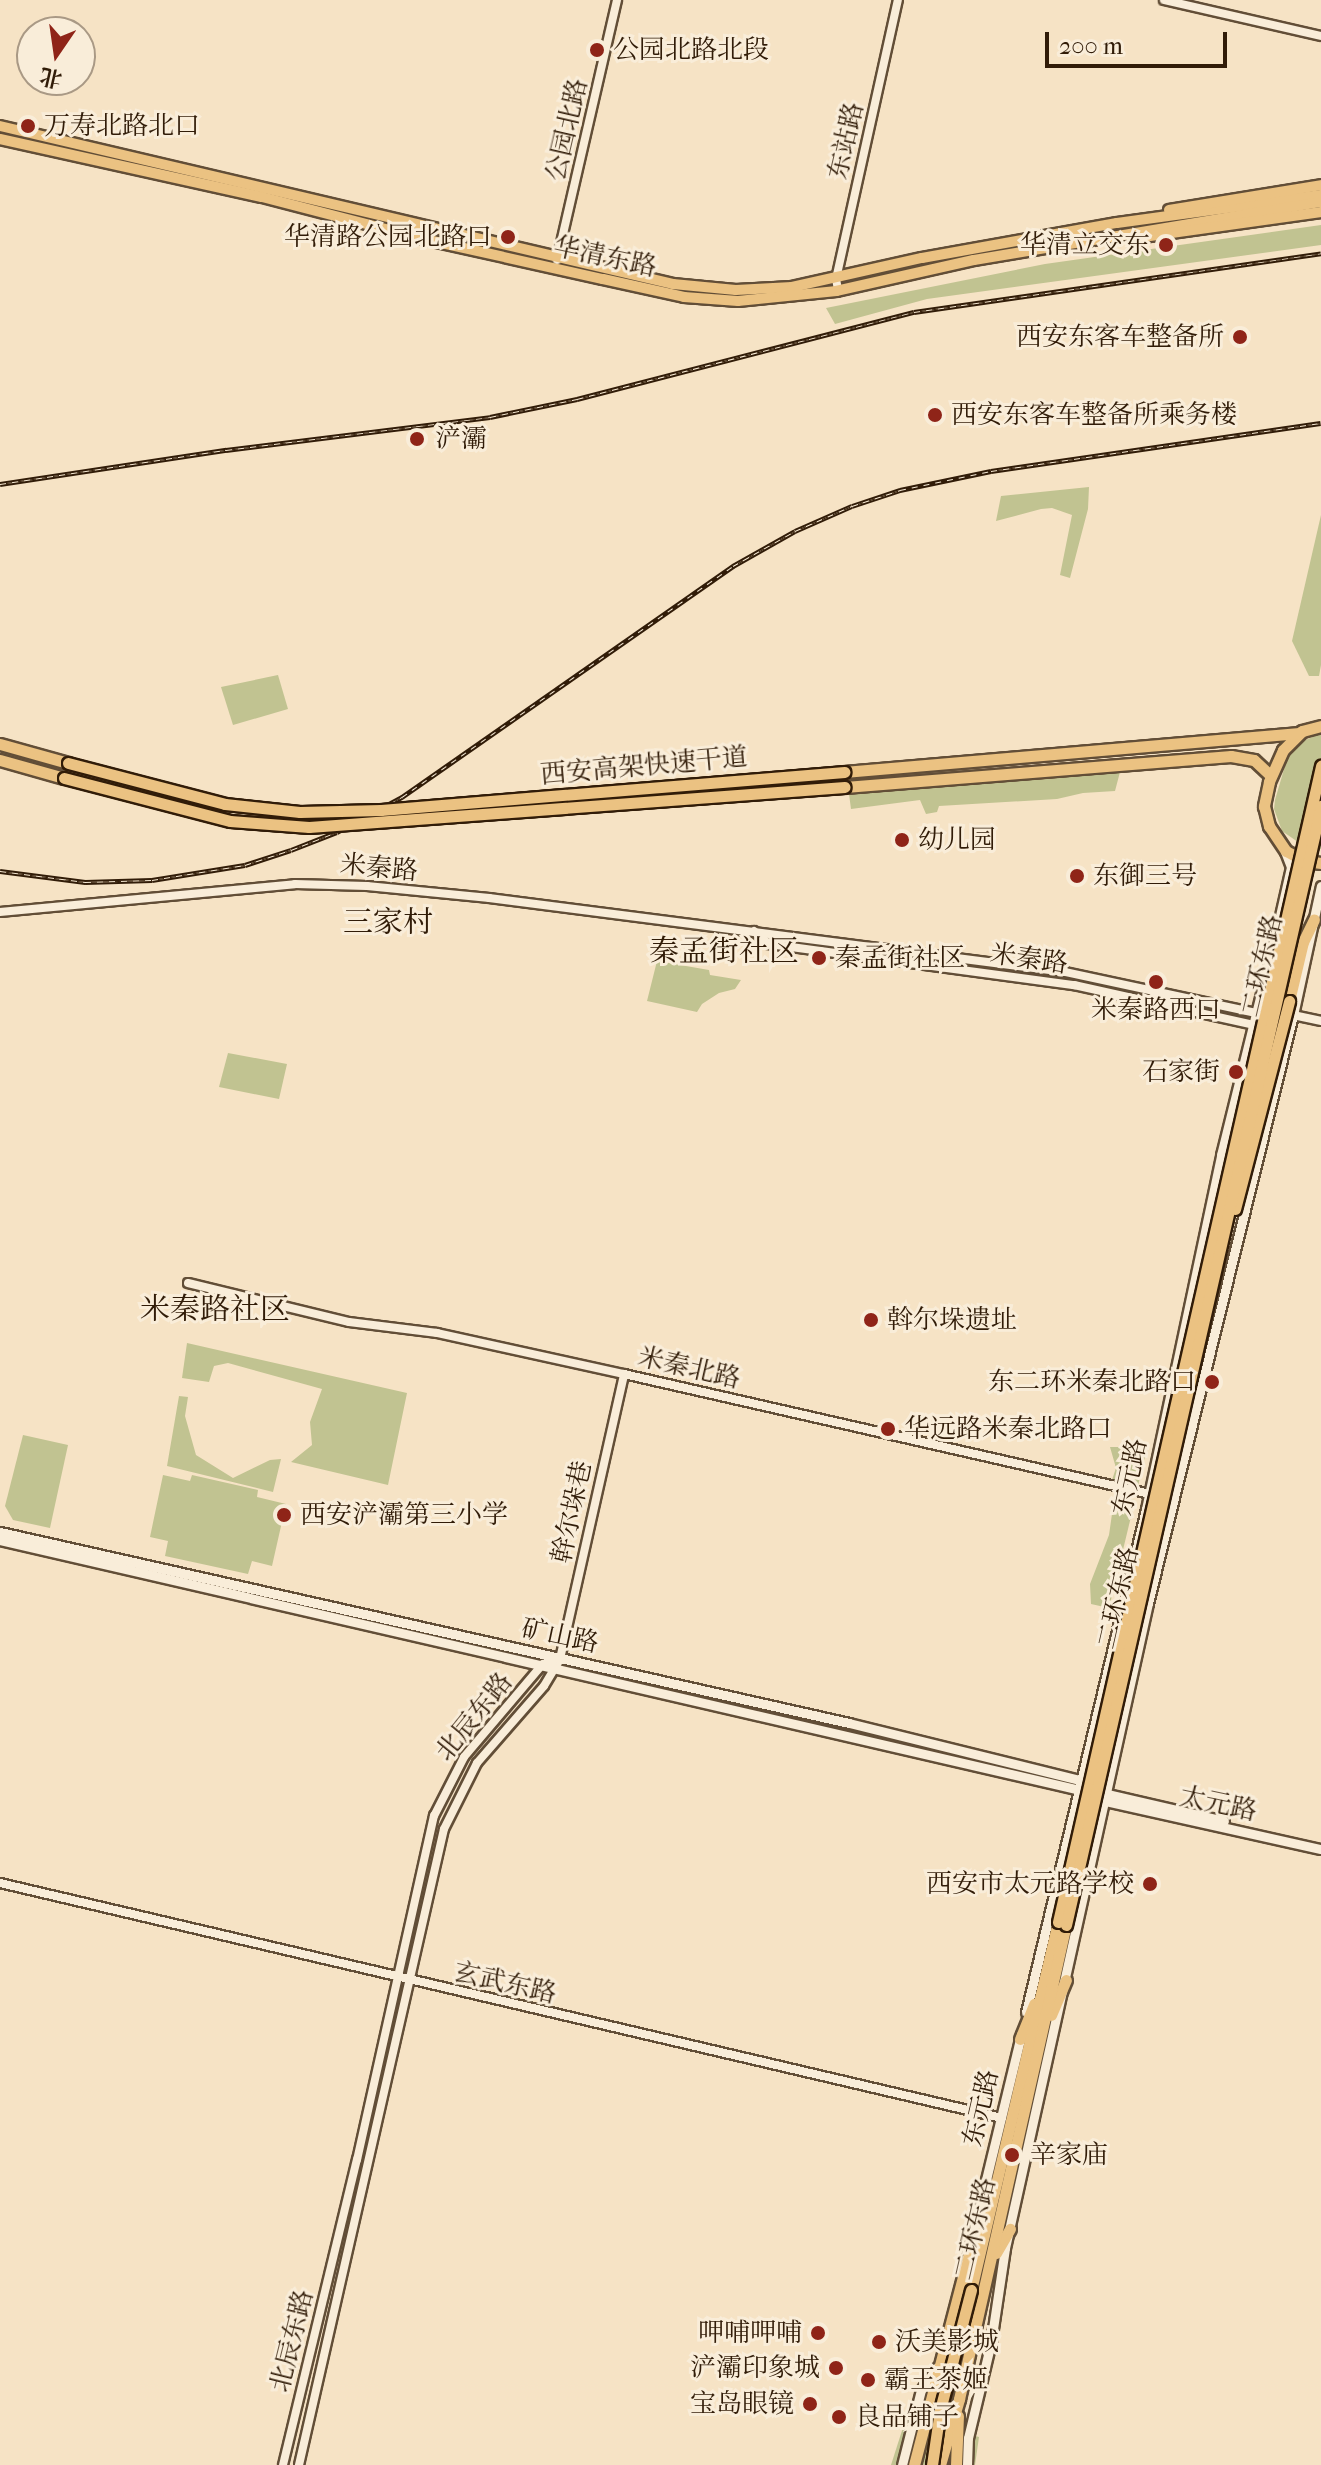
<!DOCTYPE html>
<html>
<head>
<meta charset="utf-8">
<style>
  body { margin:0 }
  #map { position:relative; width:1321px; height:2465px; overflow:hidden; background:#f6e3c5; font-family:"IM FELL French Canon","Noto Serif SC",serif }
  div>[style] { position:absolute }
  [style*='--x'] { left:calc(var(--x)*1px); top:calc(var(--y)*1px); width:calc(var(--w)*1px); rotate:calc(var(--a)*1deg) }
  .green>* { inset:0; background:#c1c391 }
  .roads { filter:drop-shadow(2px 0 #624e37) drop-shadow(-2px 0 #624e37) drop-shadow(0 2px #624e37) drop-shadow(0 -2px #624e37) }
  .tertiary>* { height:8px; margin:-4px; padding:0 4px; transform-origin:4px; border-radius:4px; background:#f9edd9 }
  .secondary>* { height:9px; margin:-4.5px; padding:0 4.5px; transform-origin:4.5px; border-radius:4.5px; background:#f9edd9 }
  .primary>* { height:10px; margin:-5px; padding:0 5px; transform-origin:5px; border-radius:5px; background:#ebc282 }
  .trunk>* { height:11px; margin:-5.5px; padding:0 5.5px; transform-origin:5.5px; border-radius:5.5px; background:#ebc282 }
  .rail>* { height:5px; margin-top:-2.5px; transform-origin:0; background:repeating-linear-gradient(90deg,#f9edd9 0 6px,#311c08 0 12px); box-sizing:border-box; border-block:2px solid #311c08 }
  .bridges { filter:drop-shadow(2px 0 #311c08) drop-shadow(-2px 0 #311c08) drop-shadow(0 2px #311c08) drop-shadow(0 -2px #311c08) }
  .trunk-bridge>* { height:11px; margin:-5.5px; padding:0 5.5px; transform-origin:5.5px; border-radius:5.5px; background:#ebc282 }
  .dots>* { width:22px; height:22px; translate:-50% -50%; box-sizing:border-box; border:4px solid #f9edd9; border-radius:50% }
  span { translate:-50% -50%; white-space:nowrap; text-align:center; line-height:1.15; -webkit-text-stroke:6px #f9edd9; paint-order:stroke }
  .poi-label { font-size:26px; color:#311c08 }
  .left { translate:0 -50%; text-align:left }
  .right { translate:-100% -50%; text-align:right }
  .street-label { font-size:26px; color:#311c08 }
  .quarter-label { font-size:30px; color:#311c08 }
  .north { position:absolute; left:16px; top:16px; width:80px; height:80px; box-sizing:border-box; background:#f9edd9; border:2px solid #a99985; border-radius:50%; rotate:193deg; font-size:22px; font-weight:700; line-height:32px; text-align:center; color:#311c08 }
  .north::after { content:''; display:block; margin:auto; width:28px; height:36px; background:#8f2418; clip-path:polygon(50% 0,100% 100%,50% 72%,0 100%) }
  .scale { position:absolute; left:1045px; top:32px; width:182px; height:36px; box-sizing:border-box; border:4px solid #311c08; border-top:0; padding-left:10px; font-size:24px; line-height:28px; white-space:nowrap; color:#311c08; -webkit-text-stroke:6px #f9edd9; paint-order:stroke }
</style>
</head>
<body>
<div id="map">
  <div class="green">
    <i style="clip-path:polygon(1321px 225px,1321px 245px,927px 299px,835px 324px,826px 308px,1045px 264px)"></i>
    <i style="clip-path:polygon(1089px 487px,1088px 509px,1070px 578px,1060px 575px,1072px 515px,1052px 508px,1041px 509px,996px 521px,1001px 496px)"></i>
    <i style="clip-path:polygon(1321px 515px,1321px 665px,1319px 676px,1309px 676px,1292px 641px)"></i>
    <i style="clip-path:polygon(278px 675px,288px 709px,233px 725px,221px 687px)"></i>
    <i style="clip-path:polygon(1321px 733px,1321px 849px,1308px 849px,1282px 831px,1274px 809px,1275px 800px,1289px 752px,1299px 743px)"></i>
    <i style="clip-path:polygon(1120px 772px,1115px 791px,1083px 793px,1057px 799px,939px 806px,937px 812px,926px 814px,920px 800px,851px 809px,849px 794px)"></i>
    <i style="clip-path:polygon(657px 961px,709px 970px,710px 975px,741px 980px,735px 989px,719px 993px,702px 1004px,697px 1012px,647px 1001px)"></i>
    <i style="clip-path:polygon(228px 1053px,287px 1064px,279px 1099px,219px 1087px)"></i>
    <i style="clip-path:polygon(187px 1343px,407px 1393px,388px 1485px,291px 1462px,312px 1445px,310px 1422px,322px 1389px,228px 1363px,214px 1366px,209px 1382px,182px 1378px)"></i>
    <i style="clip-path:polygon(179px 1396px,188px 1397px,185px 1416px,196px 1455px,233px 1478px,270px 1460px,281px 1459px,273px 1492px,167px 1466px)"></i>
    <i style="clip-path:polygon(23px 1435px,68px 1445px,50px 1528px,13px 1520px,5px 1506px)"></i>
    <i style="clip-path:polygon(1136px 1442px,1148px 1444px,1138px 1486px,1112px 1480px,1116px 1468px,1110px 1447px,1131px 1447px)"></i>
    <i style="clip-path:polygon(163px 1475px,190px 1481px,192px 1475px,258px 1490px,257px 1497px,286px 1504px,272px 1566px,252px 1561px,248px 1574px,165px 1556px,168px 1541px,150px 1537px)"></i>
    <i style="clip-path:polygon(1122px 1497px,1135px 1500px,1109px 1608px,1091px 1604px,1090px 1584px,1109px 1535px,1112px 1514px)"></i>
    <i style="clip-path:polygon(906px 2418px,979px 2437px,975px 2465px,891px 2465px)"></i>
  </div>
  <div class="roads">
    <div class="tertiary">
      <i style="--x:1164;--y:0;--w:161;--a:12.9"></i>
      <i style="--x:557;--y:260;--w:267;--a:-77"></i>
      <i style="--x:838;--y:290;--w:11;--a:-100"></i>
      <i style="--x:836;--y:279;--w:286;--a:-77.5"></i>
      <i style="--x:0;--y:912;--w:296;--a:-5.4"></i>
      <i style="--x:295;--y:884;--w:72;--a:1.6"></i>
      <i style="--x:367;--y:886;--w:123;--a:5.6"></i>
      <i style="--x:489;--y:898;--w:581;--a:7.32"></i>
      <i style="--x:1065;--y:972;--w:195;--a:12.1"></i>
      <i style="--x:754;--y:931;--w:20;--a:41"></i>
      <i style="--x:769;--y:944;--w:308;--a:7.7"></i>
      <i style="--x:1074;--y:985;--w:184;--a:12.5"></i>
      <i style="--x:1293;--y:1015;--w:29;--a:12"></i>
      <i style="--x:188;--y:1283;--w:166;--a:13.6"></i>
      <i style="--x:349;--y:1322;--w:89;--a:7.1"></i>
      <i style="--x:437;--y:1333;--w:191;--a:12.4"></i>
      <i style="--x:624;--y:1374;--w:545;--a:12.84"></i>
      <i style="--x:0;--y:1883;--w:1029;--a:13.2"></i>
      <i style="--x:283;--y:2465;--w:314;--a:-76.4"></i>
      <i style="--x:357;--y:2160;--w:353;--a:-77.4"></i>
      <i style="--x:434;--y:1816;--w:66;--a:-63"></i>
      <i style="--x:464;--y:1757;--w:122;--a:-49.7"></i>
      <i style="--x:543;--y:1664;--w:18;--a:-16"></i>
      <i style="--x:299;--y:2465;--w:652;--a:-77.16"></i>
      <i style="--x:444;--y:1829;--w:74;--a:-63.4"></i>
      <i style="--x:477;--y:1763;--w:102;--a:-49"></i>
      <i style="--x:544;--y:1686;--w:31;--a:-59"></i>
      <i style="--x:560;--y:1659;--w:292;--a:-77.3"></i>
    </div>
    <div class="secondary">
      <i style="--x:0;--y:1532;--w:870;--a:12.68"></i>
      <i style="--x:849;--y:1723;--w:238;--a:13.9"></i>
      <i style="--x:0;--y:1540;--w:1109;--a:13.03"></i>
      <i style="--x:1107;--y:1794;--w:120;--a:13"></i>
      <i style="--x:1101;--y:1800;--w:225;--a:12.6"></i>
      <i style="--x:1026;--y:2012;--w:517;--a:-76.58"></i>
      <i style="--x:1146;--y:1509;--w:362;--a:-78"></i>
      <i style="--x:1221;--y:1155;--w:242;--a:-76.1"></i>
      <i style="--x:1279;--y:920;--w:54;--a:-77.2"></i>
      <i style="--x:1291;--y:867;--w:17;--a:-111"></i>
      <i style="--x:969;--y:2250;--w:221;--a:-76.4"></i>
      <i style="--x:902;--y:2465;--w:77;--a:-75.8"></i>
      <i style="--x:921;--y:2390;--w:28;--a:-55"></i>
      <i style="--x:967;--y:2465;--w:27;--a:-88"></i>
      <i style="--x:968;--y:2438;--w:99;--a:-76.5"></i>
      <i style="--x:991;--y:2342;--w:95;--a:-81.5"></i>
      <i style="--x:1005;--y:2248;--w:661;--a:-77.5"></i>
      <i style="--x:1148;--y:1603;--w:606;--a:-76.15"></i>
      <i style="--x:1293;--y:1015;--w:132;--a:-77.8"></i>
    </div>
    <div class="primary">
      <i style="--x:0;--y:126;--w:691;--a:13.21"></i>
      <i style="--x:673;--y:284;--w:63;--a:5.4"></i>
      <i style="--x:736;--y:290;--w:56;--a:-3.1"></i>
      <i style="--x:792;--y:287;--w:133;--a:-12.6"></i>
      <i style="--x:922;--y:258;--w:198;--a:-10.2"></i>
      <i style="--x:1117;--y:223;--w:206;--a:-7.8"></i>
      <i style="--x:0;--y:139;--w:268;--a:12.5"></i>
      <i style="--x:262;--y:197;--w:171;--a:14.5"></i>
      <i style="--x:428;--y:240;--w:179;--a:12.6"></i>
      <i style="--x:603;--y:279;--w:83;--a:12.5"></i>
      <i style="--x:684;--y:297;--w:54;--a:4.2"></i>
      <i style="--x:738;--y:301;--w:99;--a:-5.8"></i>
      <i style="--x:836;--y:291;--w:141;--a:-12.7"></i>
      <i style="--x:974;--y:260;--w:352;--a:-9.5"></i>
      <i style="--x:1169;--y:210;--w:154;--a:-9.3"></i>
      <i style="--x:1143;--y:237;--w:180;--a:-8"></i>
    </div>
    <div class="trunk">
      <i style="--x:1321;--y:726;--w:20;--a:165"></i>
      <i style="--x:1302;--y:731;--w:27;--a:135"></i>
      <i style="--x:1283;--y:750;--w:35;--a:114"></i>
      <i style="--x:1269;--y:782;--w:25;--a:102"></i>
      <i style="--x:1264;--y:806;--w:21;--a:76"></i>
      <i style="--x:1269;--y:826;--w:30;--a:56"></i>
      <i style="--x:1286;--y:851;--w:21;--a:28"></i>
      <i style="--x:1305;--y:861;--w:16;--a:7"></i>
      <i style="--x:0;--y:744;--w:71;--a:15.6"></i>
      <i style="--x:0;--y:760;--w:66;--a:15.7"></i>
      <i style="--x:844;--y:772;--w:457;--a:-4.9"></i>
      <i style="--x:845;--y:787;--w:387;--a:-4.6"></i>
      <i style="--x:1231;--y:756;--w:23;--a:10"></i>
      <i style="--x:1254;--y:760;--w:23;--a:43"></i>
      <i style="--x:1289;--y:1001;--w:61;--a:-76.7"></i>
      <i style="--x:1303;--y:942;--w:25;--a:-64"></i>
      <i style="--x:1051;--y:2015;--w:38;--a:-67"></i>
      <i style="--x:1020;--y:2039;--w:38;--a:-68"></i>
      <i style="--x:996;--y:2253;--w:28;--a:-60"></i>
      <i style="--x:971;--y:2290;--w:378;--a:-76.7"></i>
      <i style="--x:914;--y:2465;--w:215;--a:-75.4"></i>
      <i style="--x:968;--y:2257;--w:29;--a:-61"></i>
      <i style="--x:940;--y:2465;--w:69;--a:-73.9"></i>
      <i style="--x:959;--y:2399;--w:486;--a:-77.3"></i>
      <i style="--x:956;--y:2465;--w:49;--a:-87.7"></i>
    </div>
  </div>
  <div class="rail">
    <i style="--x:0;--y:484;--w:229;--a:-8.6"></i>
    <i style="--x:226;--y:450;--w:266;--a:-7.1"></i>
    <i style="--x:490;--y:417;--w:89;--a:-11.7"></i>
    <i style="--x:577;--y:399;--w:348;--a:-14.5"></i>
    <i style="--x:914;--y:312;--w:411;--a:-8.2"></i>
    <i style="--x:0;--y:871;--w:86;--a:7.4"></i>
    <i style="--x:85;--y:882;--w:67;--a:-1.7"></i>
    <i style="--x:152;--y:880;--w:94;--a:-9.2"></i>
    <i style="--x:245;--y:865;--w:48;--a:-18.1"></i>
    <i style="--x:291;--y:850;--w:49;--a:-21.4"></i>
    <i style="--x:337;--y:832;--w:74;--a:-28.3"></i>
    <i style="--x:402;--y:797;--w:404;--a:-34.9"></i>
    <i style="--x:733;--y:566;--w:71;--a:-29.4"></i>
    <i style="--x:795;--y:531;--w:62;--a:-23.7"></i>
    <i style="--x:852;--y:506;--w:51;--a:-18.4"></i>
    <i style="--x:900;--y:490;--w:93;--a:-11.8"></i>
    <i style="--x:991;--y:471;--w:333;--a:-8.3"></i>
  </div>
  <div class="bridges">
    <div class="trunk-bridge">
      <i style="--x:68;--y:763;--w:162;--a:14.6"></i>
      <i style="--x:225;--y:804;--w:75;--a:6.1"></i>
      <i style="--x:300;--y:812;--w:81;--a:-1.4"></i>
      <i style="--x:381;--y:810;--w:465;--a:-4.7"></i>
      <i style="--x:64;--y:778;--w:171;--a:14.5"></i>
      <i style="--x:230;--y:821;--w:79;--a:4.3"></i>
      <i style="--x:309;--y:827;--w:537;--a:-4.27"></i>
      <i style="--x:1235;--y:1209;--w:215;--a:-75.4"></i>
      <i style="--x:1058;--y:1922;--w:1186;--a:-77.18"></i>
      <i style="--x:1066;--y:1925;--w:1148;--a:-77.16"></i>
      <i style="--x:932;--y:2465;--w:56;--a:-81.7"></i>
      <i style="--x:940;--y:2410;--w:124;--a:-75.5"></i>
    </div>
  </div>
  <div class="dots">
    <i style="left:597px;top:50px;background:#8f2418"></i>
    <i style="left:28px;top:126px;background:#8f2418"></i>
    <i style="left:508px;top:237px;background:#8f2418"></i>
    <i style="left:1166px;top:245px;background:#8f2418"></i>
    <i style="left:1240px;top:337px;background:#8f2418"></i>
    <i style="left:935px;top:415px;background:#8f2418"></i>
    <i style="left:417px;top:439px;background:#8f2418"></i>
    <i style="left:902px;top:840px;background:#8f2418"></i>
    <i style="left:1077px;top:876px;background:#8f2418"></i>
    <i style="left:819px;top:958px;background:#8f2418"></i>
    <i style="left:1156px;top:982px;background:#8f2418"></i>
    <i style="left:1236px;top:1072px;background:#8f2418"></i>
    <i style="left:871px;top:1320px;background:#8f2418"></i>
    <i style="left:1212px;top:1382px;background:#8f2418"></i>
    <i style="left:888px;top:1429px;background:#8f2418"></i>
    <i style="left:284px;top:1515px;background:#8f2418"></i>
    <i style="left:1150px;top:1884px;background:#8f2418"></i>
    <i style="left:1012px;top:2155px;background:#8f2418"></i>
    <i style="left:818px;top:2333px;background:#8f2418"></i>
    <i style="left:879px;top:2342px;background:#8f2418"></i>
    <i style="left:836px;top:2368px;background:#8f2418"></i>
    <i style="left:868px;top:2380px;background:#8f2418"></i>
    <i style="left:810px;top:2404px;background:#8f2418"></i>
    <i style="left:839px;top:2417px;background:#8f2418"></i>
  </div>
  <div class="poi-label">
    <span class="left" style="left:613px;top:50px">公园北路北段</span>
    <span class="left" style="left:44px;top:126px">万寿北路北口</span>
    <span class="right" style="left:492px;top:237px">华清路公园北路口</span>
    <span class="right" style="left:1150px;top:245px">华清立交东</span>
    <span class="right" style="left:1224px;top:337px">西安东客车整备所</span>
    <span class="left" style="left:951px;top:415px">西安东客车整备所乘务楼</span>
    <span class="left" style="left:435px;top:439px">浐灞</span>
    <span class="left" style="left:918px;top:840px">幼儿园</span>
    <span class="left" style="left:1093px;top:876px">东御三号</span>
    <span class="left" style="left:835px;top:958px">秦孟街社区</span>
    <span style="left:1156px;top:1010px">米秦路西口</span>
    <span class="right" style="left:1220px;top:1072px">石家街</span>
    <span class="left" style="left:887px;top:1320px">斡尔垛遗址</span>
    <span class="right" style="left:1196px;top:1382px">东二环米秦北路口</span>
    <span class="left" style="left:904px;top:1429px">华远路米秦北路口</span>
    <span class="left" style="left:300px;top:1515px">西安浐灞第三小学</span>
    <span class="right" style="left:1134px;top:1884px">西安市太元路学校</span>
    <span class="left" style="left:1030px;top:2155px">辛家庙</span>
    <span class="right" style="left:802px;top:2333px">呷哺呷哺</span>
    <span class="left" style="left:895px;top:2342px">沃美影城</span>
    <span class="right" style="left:820px;top:2368px">浐灞印象城</span>
    <span class="left" style="left:884px;top:2380px">霸王茶姬</span>
    <span class="right" style="left:794px;top:2404px">宝岛眼镜</span>
    <span class="left" style="left:855px;top:2417px">良品铺子</span>
  </div>
  <div class="street-label">
    <span style="left:567px;top:130px;rotate:-77deg">公园北路</span>
    <span style="left:846px;top:141px;rotate:-77deg">东站路</span>
    <span style="left:605px;top:257px;rotate:12deg">华清东路</span>
    <span style="left:644px;top:766px;rotate:-5deg">西安高架快速干道</span>
    <span style="left:379px;top:868px;rotate:5deg">米秦路</span>
    <span style="left:1029px;top:959px;rotate:8deg">米秦路</span>
    <span style="left:1262px;top:966px;rotate:-77deg">二环东路</span>
    <span style="left:689px;top:1368px;rotate:13deg">米秦北路</span>
    <span style="left:1130px;top:1477px;rotate:-78deg">东元路</span>
    <span style="left:572px;top:1512px;rotate:-78deg">幹尔垛巷</span>
    <span style="left:1118px;top:1598px;rotate:-77deg">二环东路</span>
    <span style="left:560px;top:1636px;rotate:12deg">矿山路</span>
    <span style="left:474px;top:1717px;rotate:-51deg">北辰东路</span>
    <span style="left:1218px;top:1804px;rotate:12deg">太元路</span>
    <span style="left:505px;top:1983px;rotate:13deg">玄武东路</span>
    <span style="left:981px;top:2108px;rotate:-77deg">东元路</span>
    <span style="left:975px;top:2229px;rotate:-77deg">二环东路</span>
    <span style="left:292px;top:2341px;rotate:-76deg">北辰东路</span>
  </div>
  <div class="quarter-label">
    <span style="left:388px;top:923px">三家村</span>
    <span style="left:724px;top:952px">秦孟街社区</span>
    <span style="left:215px;top:1310px">米秦路社区</span>
  </div>
  <div class="north">北</div>
  <div class="scale">200 m</div>
</div>
</body>
</html>
